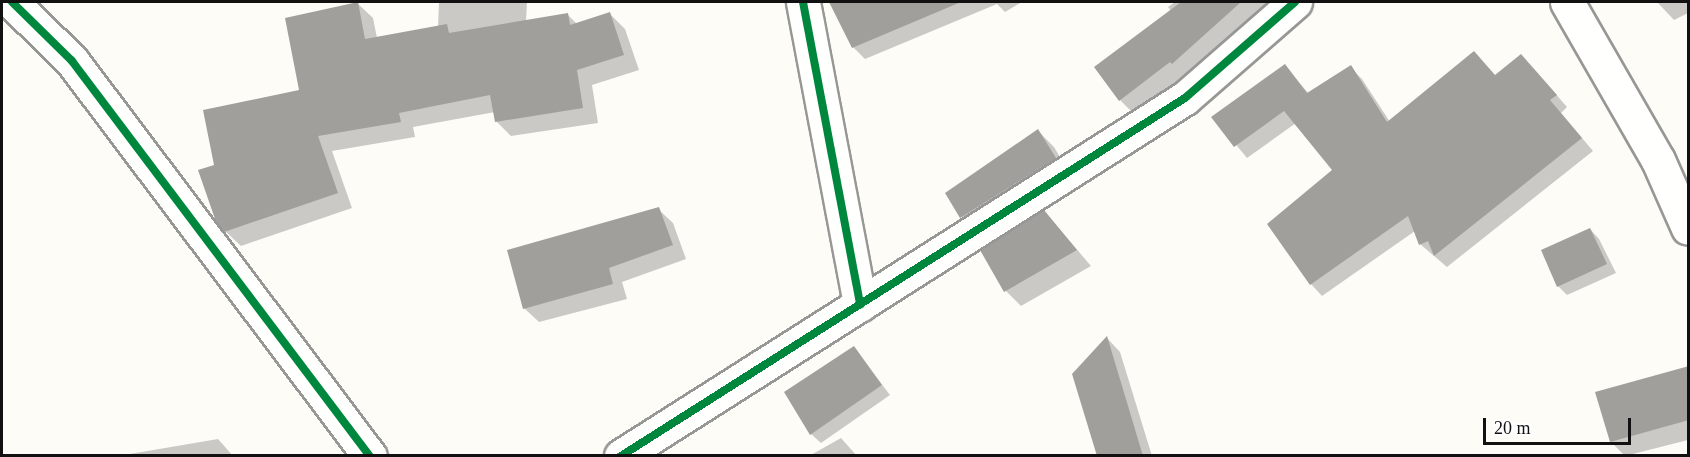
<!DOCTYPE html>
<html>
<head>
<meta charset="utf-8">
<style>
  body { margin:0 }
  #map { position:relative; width:1690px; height:457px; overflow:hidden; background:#fdfcf7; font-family:Georgia,serif }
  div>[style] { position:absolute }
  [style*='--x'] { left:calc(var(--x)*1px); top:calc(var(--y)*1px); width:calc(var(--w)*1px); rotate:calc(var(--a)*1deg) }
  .shadow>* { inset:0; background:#0003 }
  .building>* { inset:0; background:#a19f9c }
  .roads { filter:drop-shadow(2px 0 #979795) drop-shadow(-2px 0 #979795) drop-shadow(0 2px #979795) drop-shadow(0 -2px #979795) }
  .minor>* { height:33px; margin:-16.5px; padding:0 16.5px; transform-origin:16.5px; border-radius:16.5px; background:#fffffe }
  .tertiary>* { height:33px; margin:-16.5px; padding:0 16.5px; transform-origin:16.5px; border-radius:16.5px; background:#fffffe }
  .cycleway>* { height:8px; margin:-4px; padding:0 4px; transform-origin:4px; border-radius:4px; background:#00873e }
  span { translate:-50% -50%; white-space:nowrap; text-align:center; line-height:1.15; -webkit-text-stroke:6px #fff; paint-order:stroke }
  .frame { position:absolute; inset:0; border:3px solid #111; pointer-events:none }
  .scale { position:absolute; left:1483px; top:418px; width:148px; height:27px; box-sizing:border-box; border:3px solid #111; border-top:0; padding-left:8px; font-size:18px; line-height:21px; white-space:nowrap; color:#111; -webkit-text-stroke:4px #fff; paint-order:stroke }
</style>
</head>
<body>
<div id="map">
  <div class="shadow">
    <i style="clip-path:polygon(439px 2px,527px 2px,526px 21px,568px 15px,577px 24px,610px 14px,625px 29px,639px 70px,592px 85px,598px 123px,511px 136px,496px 121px,495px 112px,413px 127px,415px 137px,332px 151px,352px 208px,241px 246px,225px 231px,216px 166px,301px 91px,357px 3px,373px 18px,377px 38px,438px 27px)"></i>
    <i style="clip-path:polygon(831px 2px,1022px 2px,1005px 12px,997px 4px,865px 59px,853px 47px)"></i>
    <i style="clip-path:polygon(1175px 2px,1271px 2px,1187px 77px,1134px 114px,1120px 100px,1171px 11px,1168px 7px)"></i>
    <i style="clip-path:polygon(1657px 2px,1688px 2px,1688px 13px,1674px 20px)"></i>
    <i style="clip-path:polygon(1285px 66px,1309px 94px,1350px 67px,1362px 79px,1390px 122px,1496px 77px,1533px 68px,1567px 107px,1561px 113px,1593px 151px,1447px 267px,1420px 244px,1415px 231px,1322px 296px,1311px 284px,1334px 170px,1296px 123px,1247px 158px,1213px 117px)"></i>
    <i style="clip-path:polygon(1038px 131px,1054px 147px,1070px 174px,977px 233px,962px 217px,947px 193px)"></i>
    <i style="clip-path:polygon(658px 209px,673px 223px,686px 259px,622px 282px,627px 299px,539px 322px,524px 308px)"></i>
    <i style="clip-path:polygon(1044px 211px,1091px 266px,1021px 306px,1006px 291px)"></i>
    <i style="clip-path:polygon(1590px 229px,1599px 239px,1616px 273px,1567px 295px,1558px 286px)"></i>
    <i style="clip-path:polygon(1107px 338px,1120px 352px,1152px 456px,1098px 456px)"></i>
    <i style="clip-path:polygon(854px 348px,890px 395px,821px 443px,811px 434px)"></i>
    <i style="clip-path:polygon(1688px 367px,1688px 440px,1625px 456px,1611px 442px)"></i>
    <i style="clip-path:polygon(841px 438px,857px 456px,809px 456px)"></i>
    <i style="clip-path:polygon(218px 439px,233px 456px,118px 456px)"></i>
  </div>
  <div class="building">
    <i style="clip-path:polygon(358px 2px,365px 39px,447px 24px,449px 33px,568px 13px,570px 25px,610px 12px,624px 55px,577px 70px,583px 108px,495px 122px,490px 95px,399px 113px,401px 122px,318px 136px,338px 193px,224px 232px,215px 219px,198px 170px,214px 165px,203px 110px,299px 90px,285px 18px)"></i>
    <i style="clip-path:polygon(829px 2px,961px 2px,852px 48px)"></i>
    <i style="clip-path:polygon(1181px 2px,1241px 2px,1172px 64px,1170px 62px,1119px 101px,1094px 67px)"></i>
    <i style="clip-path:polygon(1474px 51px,1495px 75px,1521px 54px,1557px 95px,1550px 100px,1582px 138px,1434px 256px,1428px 241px,1419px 245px,1408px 216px,1310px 285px,1267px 224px,1332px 170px,1284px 111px,1234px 147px,1211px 117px,1285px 64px,1307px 93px,1351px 65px,1387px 122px)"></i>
    <i style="clip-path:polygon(1038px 129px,1056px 158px,960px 218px,945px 193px)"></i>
    <i style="clip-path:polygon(659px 207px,673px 245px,609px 268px,613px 284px,523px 309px,507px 250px)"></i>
    <i style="clip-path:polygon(1044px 210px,1077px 250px,1004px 292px,980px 250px)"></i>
    <i style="clip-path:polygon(1590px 228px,1607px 264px,1557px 287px,1541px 250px)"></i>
    <i style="clip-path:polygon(1107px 336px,1143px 456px,1097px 456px,1072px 374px)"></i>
    <i style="clip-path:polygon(854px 346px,882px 385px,810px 435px,784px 392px)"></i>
    <i style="clip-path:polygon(1689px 366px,1689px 420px,1610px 442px,1595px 392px)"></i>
  </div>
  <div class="roads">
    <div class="minor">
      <i style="--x:803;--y:2;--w:308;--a:79.3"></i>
      <i style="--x:1567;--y:2;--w:182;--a:60.1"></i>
      <i style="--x:1658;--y:160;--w:74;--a:66.2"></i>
      <i style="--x:621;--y:456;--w:668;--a:-32.41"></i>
      <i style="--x:1185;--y:98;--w:146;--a:-41.1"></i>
    </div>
    <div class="tertiary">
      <i style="--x:12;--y:2;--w:84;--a:44.5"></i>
      <i style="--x:72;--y:61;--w:495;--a:53"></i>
    </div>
  </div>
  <div class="cycleway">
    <i style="--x:12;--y:2;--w:84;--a:44.5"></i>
    <i style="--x:72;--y:61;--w:495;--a:53"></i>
    <i style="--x:803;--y:2;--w:308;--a:79.3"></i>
    <i style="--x:621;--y:456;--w:668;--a:-32.41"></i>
    <i style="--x:1185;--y:98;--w:146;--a:-41.1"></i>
  </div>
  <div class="frame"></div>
  <div class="scale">20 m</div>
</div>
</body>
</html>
